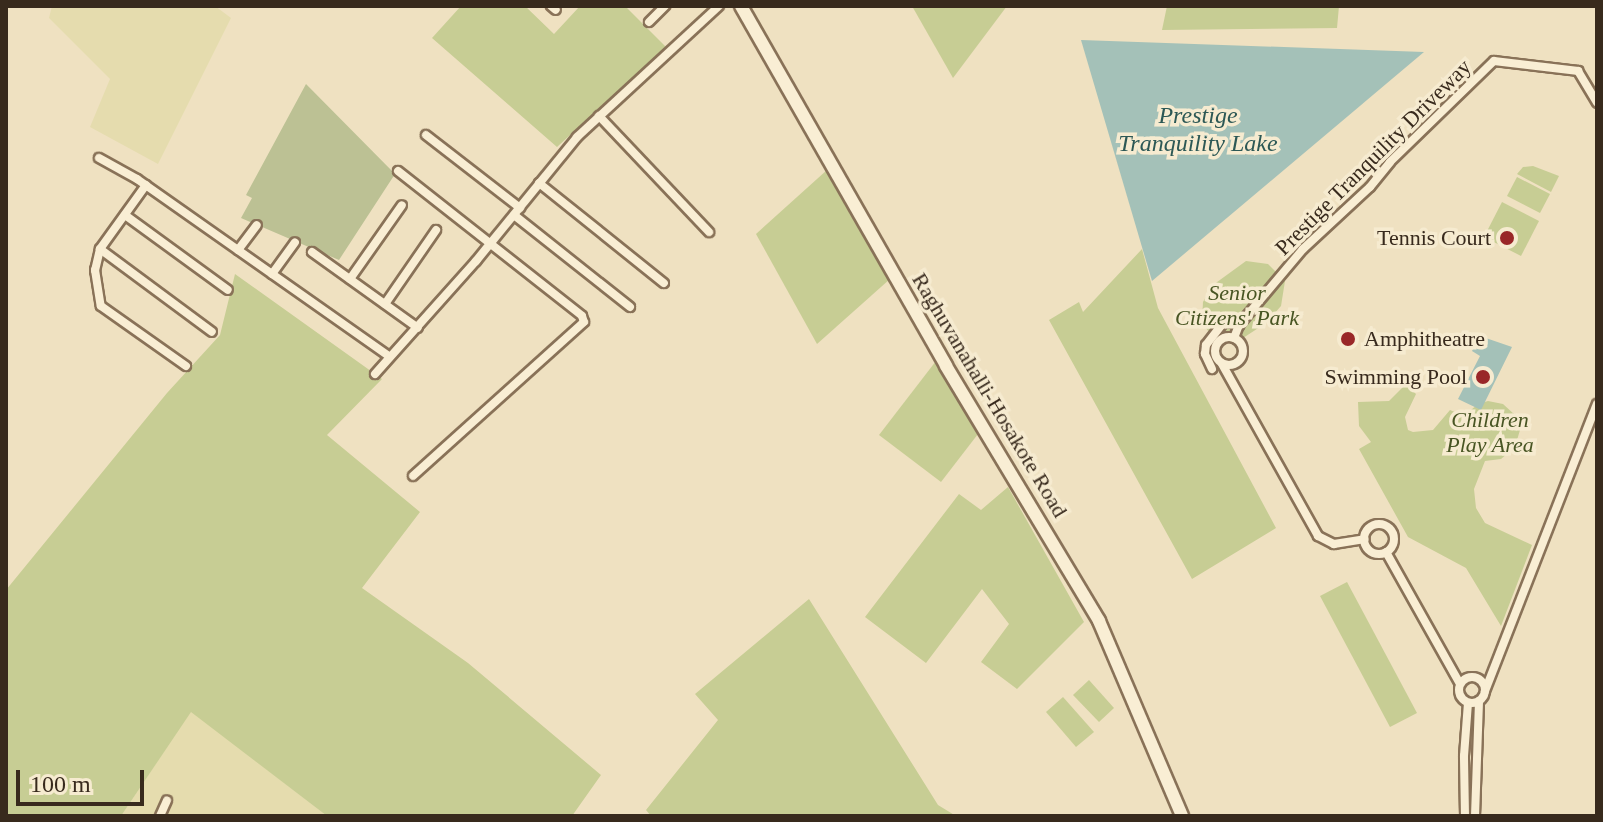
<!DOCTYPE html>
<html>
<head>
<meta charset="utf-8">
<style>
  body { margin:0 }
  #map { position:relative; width:1603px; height:822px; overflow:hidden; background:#efe1c1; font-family:Georgia,serif }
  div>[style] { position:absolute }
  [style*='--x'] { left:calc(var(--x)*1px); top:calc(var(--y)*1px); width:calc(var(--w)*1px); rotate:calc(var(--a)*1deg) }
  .farmland>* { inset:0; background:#e5dcae }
  .green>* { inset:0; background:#c7cd94 }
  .cemetery>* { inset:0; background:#bcc194 }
  .water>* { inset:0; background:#a4c1b8 }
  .roads { filter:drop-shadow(2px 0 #897258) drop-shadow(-2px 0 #897258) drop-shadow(0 2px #897258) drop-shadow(0 -2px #897258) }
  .minor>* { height:8px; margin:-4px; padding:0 4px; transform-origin:4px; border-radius:4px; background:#f9eed4 }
  .minor>.ring { margin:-4px; padding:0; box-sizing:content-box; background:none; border:8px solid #f9eed4; border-radius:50% }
  .secondary>* { height:12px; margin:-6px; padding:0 6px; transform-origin:6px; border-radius:6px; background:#f9eed4 }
  .dots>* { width:22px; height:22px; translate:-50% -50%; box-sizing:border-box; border:4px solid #f6ebd0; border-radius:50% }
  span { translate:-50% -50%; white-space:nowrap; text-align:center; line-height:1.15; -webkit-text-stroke:7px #f6ebd0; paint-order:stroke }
  .street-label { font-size:22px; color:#382a1d }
  .poi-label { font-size:22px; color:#382a1d }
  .right { translate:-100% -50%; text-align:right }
  .left { translate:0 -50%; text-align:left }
  .park-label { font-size:22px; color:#485523; font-style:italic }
  .water-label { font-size:24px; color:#2c5855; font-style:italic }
  .frame { position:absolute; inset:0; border:8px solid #382a1d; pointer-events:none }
  .scale { position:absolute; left:16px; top:770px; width:128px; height:36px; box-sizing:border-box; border:4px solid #382a1d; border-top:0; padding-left:10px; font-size:24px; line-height:28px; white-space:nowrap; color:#382a1d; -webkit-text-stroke:6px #f6ebd0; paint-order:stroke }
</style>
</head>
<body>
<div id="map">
  <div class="farmland">
    <i style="clip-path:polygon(52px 6px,215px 6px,231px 18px,158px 164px,90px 127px,110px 79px,49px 18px)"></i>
    <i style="clip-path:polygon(191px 711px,327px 816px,121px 816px)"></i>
  </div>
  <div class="green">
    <i style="clip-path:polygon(461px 6px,525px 6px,554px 34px,580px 6px,625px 6px,666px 47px,557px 147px,432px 38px)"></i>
    <i style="clip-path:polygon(912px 6px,1007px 6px,953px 78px)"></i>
    <i style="clip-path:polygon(1167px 6px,1339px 6px,1337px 28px,1162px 30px)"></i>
    <i style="clip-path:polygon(1533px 166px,1559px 176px,1551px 192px,1517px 174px,1523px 167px)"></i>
    <i style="clip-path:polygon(827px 170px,890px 279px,817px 344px,756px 234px)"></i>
    <i style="clip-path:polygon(1517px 177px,1550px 194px,1540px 213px,1507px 196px)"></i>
    <i style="clip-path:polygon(1502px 202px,1539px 221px,1521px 256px,1484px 237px)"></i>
    <i style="clip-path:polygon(1142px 249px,1158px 308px,1276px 528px,1192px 579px,1049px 320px,1079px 302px,1083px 312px)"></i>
    <i style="clip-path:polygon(1246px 261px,1268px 264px,1285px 281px,1281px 306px,1266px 323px,1240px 340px,1216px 341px,1202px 323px,1203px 302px,1213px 285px)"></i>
    <i style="clip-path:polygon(235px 274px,382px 379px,327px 435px,420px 512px,362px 588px,468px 663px,601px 775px,572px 816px,327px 816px,191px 712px,121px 816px,6px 816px,6px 590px,167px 393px,220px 335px)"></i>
    <i style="clip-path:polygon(936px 361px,978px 434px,941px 482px,879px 435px)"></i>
    <i style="clip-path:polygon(1406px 384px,1416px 394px,1405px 417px,1408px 430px,1413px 432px,1433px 430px,1450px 410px,1464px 416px,1478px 404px,1488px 401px,1503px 404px,1515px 415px,1520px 430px,1515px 447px,1501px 459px,1485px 461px,1474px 489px,1476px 508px,1485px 523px,1532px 545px,1501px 626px,1466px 568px,1408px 537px,1359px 449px,1371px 442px,1359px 426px,1358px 402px,1389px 401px)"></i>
    <i style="clip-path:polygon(1008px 487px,1084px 622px,1017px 689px,981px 662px,1009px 624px,982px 589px,926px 663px,865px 617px,959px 494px,981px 510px)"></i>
    <i style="clip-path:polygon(1347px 582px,1417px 713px,1390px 727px,1320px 596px)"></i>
    <i style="clip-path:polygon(809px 599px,938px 805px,956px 816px,651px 816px,646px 810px,718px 720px,695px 694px)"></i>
    <i style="clip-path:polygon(1089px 680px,1114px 708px,1099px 722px,1073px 695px)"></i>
    <i style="clip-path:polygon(1063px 697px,1094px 732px,1076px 747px,1046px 712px)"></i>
  </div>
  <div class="cemetery">
    <i style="clip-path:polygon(306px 84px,395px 174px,339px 260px,241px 218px,252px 198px,246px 195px)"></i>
  </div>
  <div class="water">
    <i style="clip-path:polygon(1081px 40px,1424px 52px,1152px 281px)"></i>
    <i style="clip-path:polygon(1480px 336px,1512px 347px,1481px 410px,1458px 399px,1480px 356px,1472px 351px)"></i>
  </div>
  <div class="roads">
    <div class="minor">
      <i style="--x:551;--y:6;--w:6;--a:39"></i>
      <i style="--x:649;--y:22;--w:23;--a:-45"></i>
      <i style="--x:599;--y:116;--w:160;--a:46.5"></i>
      <i style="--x:426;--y:135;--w:119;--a:37.8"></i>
      <i style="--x:99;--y:158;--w:43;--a:28.9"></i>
      <i style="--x:137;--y:179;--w:309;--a:35.1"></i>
      <i style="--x:398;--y:171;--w:234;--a:38.2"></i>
      <i style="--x:582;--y:316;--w:6;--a:72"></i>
      <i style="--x:584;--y:322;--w:230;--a:138"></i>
      <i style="--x:539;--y:183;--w:160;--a:38.7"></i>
      <i style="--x:146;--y:185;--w:79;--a:125.7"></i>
      <i style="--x:100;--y:249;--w:22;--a:103"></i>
      <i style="--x:95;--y:270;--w:36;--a:81"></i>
      <i style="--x:101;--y:306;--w:104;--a:35.2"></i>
      <i style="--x:125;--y:215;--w:127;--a:36.1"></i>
      <i style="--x:514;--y:215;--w:148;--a:38.4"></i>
      <i style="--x:100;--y:249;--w:139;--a:36.5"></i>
      <i style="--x:238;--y:250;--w:31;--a:-53"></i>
      <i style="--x:312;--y:252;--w:130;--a:35.6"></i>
      <i style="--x:272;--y:274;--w:39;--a:-54"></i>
      <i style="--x:350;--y:279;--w:90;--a:-54.9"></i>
      <i style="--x:385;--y:304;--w:90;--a:-55.4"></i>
      <i class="ring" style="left:1215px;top:337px;width:20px;height:20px"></i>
      <i style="--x:1234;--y:338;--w:14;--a:-69"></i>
      <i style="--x:1239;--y:325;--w:99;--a:-49.9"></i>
      <i style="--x:1303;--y:249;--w:91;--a:-42.8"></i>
      <i style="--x:1370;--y:187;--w:32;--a:-51"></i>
      <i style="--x:1390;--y:162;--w:145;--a:-44.2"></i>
      <i style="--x:1494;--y:61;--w:85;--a:6.8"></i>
      <i style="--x:1578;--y:71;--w:37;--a:59"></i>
      <i style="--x:1222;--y:364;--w:197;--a:60.8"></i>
      <i style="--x:1318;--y:536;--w:18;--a:27"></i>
      <i style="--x:1334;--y:544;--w:31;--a:-9"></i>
      <i style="--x:1212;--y:369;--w:17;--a:-115"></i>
      <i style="--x:1205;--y:354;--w:9;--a:-84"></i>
      <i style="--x:1206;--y:345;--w:31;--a:-52"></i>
      <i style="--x:1225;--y:321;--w:15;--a:16"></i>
      <i style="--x:375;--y:374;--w:152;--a:-48.2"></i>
      <i style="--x:476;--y:261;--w:160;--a:-50.8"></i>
      <i style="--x:577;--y:137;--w:193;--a:-42.7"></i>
      <i class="ring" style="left:1364px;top:524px;width:22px;height:22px"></i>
      <i style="--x:1386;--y:552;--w:151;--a:60.7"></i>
      <i class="ring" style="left:1459px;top:677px;width:18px;height:18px"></i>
      <i style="--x:1485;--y:691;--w:308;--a:-68.7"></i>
      <i style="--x:160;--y:816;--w:17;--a:-66"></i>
      <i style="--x:1465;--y:816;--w:60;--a:-91"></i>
      <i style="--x:1464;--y:756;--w:53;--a:-85.7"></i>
      <i style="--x:1475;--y:816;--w:115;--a:-88"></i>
    </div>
    <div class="secondary">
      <i style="--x:741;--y:6;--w:414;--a:60.3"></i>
      <i style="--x:946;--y:366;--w:297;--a:59"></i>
      <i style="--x:1099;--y:621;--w:212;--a:66.9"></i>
    </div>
  </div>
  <div class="dots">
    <i style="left:1507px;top:238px;background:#992728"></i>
    <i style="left:1348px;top:339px;background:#992728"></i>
    <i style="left:1483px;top:377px;background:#992728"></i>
  </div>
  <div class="street-label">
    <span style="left:1373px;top:157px;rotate:-45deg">Prestige Tranquility Driveway</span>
    <span style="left:990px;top:395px;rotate:59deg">Raghuvanahalli-Hosakote Road</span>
  </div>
  <div class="poi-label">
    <span class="right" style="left:1491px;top:238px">Tennis Court</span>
    <span class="left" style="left:1364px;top:339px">Amphitheatre</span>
    <span class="right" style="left:1467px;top:377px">Swimming Pool</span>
  </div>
  <div class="park-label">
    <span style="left:1237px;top:305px">Senior<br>Citizens' Park</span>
    <span style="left:1490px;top:432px">Children<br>Play Area</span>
  </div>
  <div class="water-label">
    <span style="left:1198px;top:130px">Prestige<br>Tranquility Lake</span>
  </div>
  <div class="frame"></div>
  <div class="scale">100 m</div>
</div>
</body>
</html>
